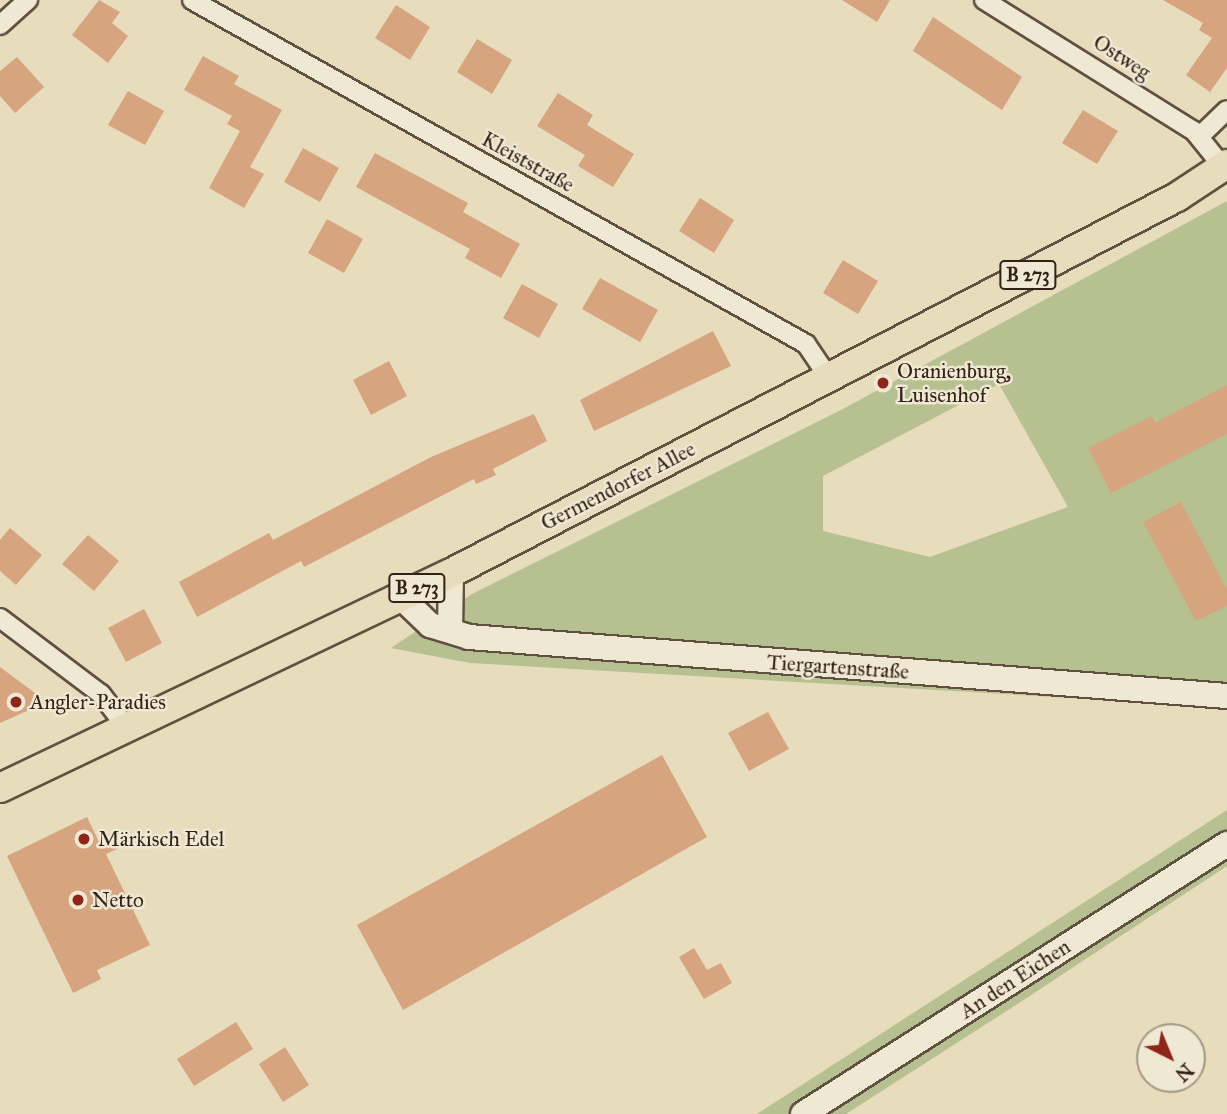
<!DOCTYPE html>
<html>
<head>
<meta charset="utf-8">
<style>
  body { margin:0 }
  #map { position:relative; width:1227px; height:1114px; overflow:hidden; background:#e7dcbc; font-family:"IM FELL Great Primer",serif }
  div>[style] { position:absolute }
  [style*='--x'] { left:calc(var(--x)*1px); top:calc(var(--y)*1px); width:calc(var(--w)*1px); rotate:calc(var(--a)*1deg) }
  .green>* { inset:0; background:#b6c090 }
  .building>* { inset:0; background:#d6a47f }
  .roads { filter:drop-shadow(2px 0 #605040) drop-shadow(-2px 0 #605040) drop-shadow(0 2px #605040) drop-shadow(0 -2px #605040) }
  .street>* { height:18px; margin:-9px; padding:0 9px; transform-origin:9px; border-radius:9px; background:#efe8d3 }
  .secondary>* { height:24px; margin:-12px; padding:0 12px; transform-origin:12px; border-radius:12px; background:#efe8d3 }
  .primary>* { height:28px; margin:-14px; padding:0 14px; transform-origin:14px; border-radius:14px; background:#e7dcbc }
  .dots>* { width:19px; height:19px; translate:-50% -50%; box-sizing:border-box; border:4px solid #efe8d3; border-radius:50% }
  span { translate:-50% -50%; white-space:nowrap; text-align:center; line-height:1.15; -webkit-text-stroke:5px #efe8d3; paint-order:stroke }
  .shield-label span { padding:2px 5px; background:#efe8d3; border:2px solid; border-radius:5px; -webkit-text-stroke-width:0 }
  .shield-label { font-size:19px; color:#332116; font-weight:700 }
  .street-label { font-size:21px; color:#332116 }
  .poi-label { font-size:21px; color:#332116 }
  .left { translate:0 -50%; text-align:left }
  .north { position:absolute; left:1136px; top:1023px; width:70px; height:70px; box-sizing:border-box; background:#efe8d3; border:2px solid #a49887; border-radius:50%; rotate:137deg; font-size:19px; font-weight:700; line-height:28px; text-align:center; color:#332116 }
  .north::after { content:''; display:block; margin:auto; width:24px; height:32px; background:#8f2418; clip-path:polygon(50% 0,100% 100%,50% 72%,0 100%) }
</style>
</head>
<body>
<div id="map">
  <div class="green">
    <i style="clip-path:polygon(evenodd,1227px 201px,1227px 707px,470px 663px,391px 648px,472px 594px,841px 410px,1227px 201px,999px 384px,1068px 507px,930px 557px,823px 531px,823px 476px,999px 384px)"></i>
    <i style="clip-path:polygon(1227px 810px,1227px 866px,1019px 1003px,846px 1114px,757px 1114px)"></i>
  </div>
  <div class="building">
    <i style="clip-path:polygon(99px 0,120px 12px,112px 23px,128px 36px,108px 63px,72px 35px)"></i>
    <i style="clip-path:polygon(842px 0,890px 0,877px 22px)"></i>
    <i style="clip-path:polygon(1163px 0,1227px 0,1227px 68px,1210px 92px,1186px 75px,1212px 38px,1199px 30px,1203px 23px)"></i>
    <i style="clip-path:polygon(396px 5px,430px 27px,410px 60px,375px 38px)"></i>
    <i style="clip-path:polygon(933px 17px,1022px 77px,1002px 110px,913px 51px)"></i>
    <i style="clip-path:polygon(477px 39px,512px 60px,492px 94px,457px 72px)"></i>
    <i style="clip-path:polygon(203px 56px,239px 76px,234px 84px,282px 110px,250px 167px,264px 174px,244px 208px,209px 188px,240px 131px,227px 124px,232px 116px,184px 90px)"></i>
    <i style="clip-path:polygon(17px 57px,44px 87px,15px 113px,0 96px,0 71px)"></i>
    <i style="clip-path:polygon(128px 91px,164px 111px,145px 145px,108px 125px)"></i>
    <i style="clip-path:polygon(558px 93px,593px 115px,587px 125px,634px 154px,613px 187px,578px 166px,585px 155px,537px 126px)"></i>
    <i style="clip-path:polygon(1083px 110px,1118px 131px,1097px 164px,1062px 143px)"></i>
    <i style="clip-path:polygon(303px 148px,339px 168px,320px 202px,284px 182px)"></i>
    <i style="clip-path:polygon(375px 153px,468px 203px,463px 212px,520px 244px,501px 278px,465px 258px,470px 249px,356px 187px)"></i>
    <i style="clip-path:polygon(700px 198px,734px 220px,714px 253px,679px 231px)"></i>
    <i style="clip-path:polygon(327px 219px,363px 239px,344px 273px,308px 253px)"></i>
    <i style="clip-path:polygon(843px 260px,878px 281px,858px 314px,823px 293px)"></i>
    <i style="clip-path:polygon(600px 278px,658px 310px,640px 342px,582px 309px)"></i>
    <i style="clip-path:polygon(522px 284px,558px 304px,539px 338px,503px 318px)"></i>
    <i style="clip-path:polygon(713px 331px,731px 366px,594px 431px,580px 400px)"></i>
    <i style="clip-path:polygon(389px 361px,407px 396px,371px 415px,353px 380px)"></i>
    <i style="clip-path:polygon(1227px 385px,1227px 434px,1111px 493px,1088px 448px,1152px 416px,1155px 423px)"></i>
    <i style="clip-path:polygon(534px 414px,547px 441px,493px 469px,496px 475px,476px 484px,474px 479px,304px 567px,301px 561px,197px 617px,179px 582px,269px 533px,273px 540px,431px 457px)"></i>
    <i style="clip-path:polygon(1181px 502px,1227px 590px,1227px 606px,1196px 621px,1143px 522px)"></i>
    <i style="clip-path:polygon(10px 528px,42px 555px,16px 585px,0 571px,0 540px)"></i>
    <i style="clip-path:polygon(88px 535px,119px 561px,94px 591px,62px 564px)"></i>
    <i style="clip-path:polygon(144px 609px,162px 643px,126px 662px,108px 628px)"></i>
    <i style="clip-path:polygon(0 667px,47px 702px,0 723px)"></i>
    <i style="clip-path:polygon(768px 712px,789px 749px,749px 771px,728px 733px)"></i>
    <i style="clip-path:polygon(662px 755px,707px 837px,403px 1010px,357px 925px)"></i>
    <i style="clip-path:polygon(87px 817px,98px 840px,114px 832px,121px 847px,106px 854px,150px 945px,97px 970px,101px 979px,73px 993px,7px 856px)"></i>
    <i style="clip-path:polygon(694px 948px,707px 970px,721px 963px,732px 983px,704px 999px,679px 957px)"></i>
    <i style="clip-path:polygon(236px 1022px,253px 1049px,194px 1086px,177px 1059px)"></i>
    <i style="clip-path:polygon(285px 1047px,309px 1085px,283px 1102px,259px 1064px)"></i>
  </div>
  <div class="roads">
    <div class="street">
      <i style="--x:192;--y:0;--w:704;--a:29.26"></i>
      <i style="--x:806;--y:344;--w:41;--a:55.9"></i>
      <i style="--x:984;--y:0;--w:248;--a:32"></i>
      <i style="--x:1194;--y:131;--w:46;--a:51.1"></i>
      <i style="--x:0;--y:25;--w:38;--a:-42"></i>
      <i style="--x:1200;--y:136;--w:37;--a:-44"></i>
      <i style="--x:0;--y:618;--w:126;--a:37"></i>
      <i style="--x:101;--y:694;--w:43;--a:52.6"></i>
    </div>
    <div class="secondary">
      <i style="--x:400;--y:596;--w:42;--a:44"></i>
      <i style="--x:430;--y:625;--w:41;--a:17.1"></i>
      <i style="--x:469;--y:637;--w:760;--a:4.45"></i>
      <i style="--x:450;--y:630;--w:57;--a:-89"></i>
      <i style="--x:803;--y:1114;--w:503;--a:-32.49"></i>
    </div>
    <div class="primary">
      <i style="--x:0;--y:788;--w:500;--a:-25.5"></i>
      <i style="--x:451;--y:573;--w:818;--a:-27.38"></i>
      <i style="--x:1177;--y:197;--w:60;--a:-33.4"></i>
    </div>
  </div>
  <div class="dots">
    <i style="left:883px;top:383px;background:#8f2418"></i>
    <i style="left:16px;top:702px;background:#8f2418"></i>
    <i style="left:84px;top:839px;background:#8f2418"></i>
    <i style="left:78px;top:900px;background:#8f2418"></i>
  </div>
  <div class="shield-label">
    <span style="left:1028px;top:275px">B 273</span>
    <span style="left:417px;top:588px">B 273</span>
  </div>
  <div class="street-label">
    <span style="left:1122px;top:57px;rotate:33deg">Ostweg</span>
    <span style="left:528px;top:162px;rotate:29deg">Kleiststraße</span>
    <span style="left:618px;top:486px;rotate:-27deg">Germendorfer Allee</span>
    <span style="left:838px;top:667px;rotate:4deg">Tiergartenstraße</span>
    <span style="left:1015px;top:979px;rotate:-33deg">An den Eichen</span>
  </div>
  <div class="poi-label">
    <span class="left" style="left:897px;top:383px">Oranienburg,<br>Luisenhof</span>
    <span class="left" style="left:30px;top:702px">Angler-Paradies</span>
    <span class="left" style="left:98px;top:839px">Märkisch Edel</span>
    <span class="left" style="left:92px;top:900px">Netto</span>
  </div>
  <div class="north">N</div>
</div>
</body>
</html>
